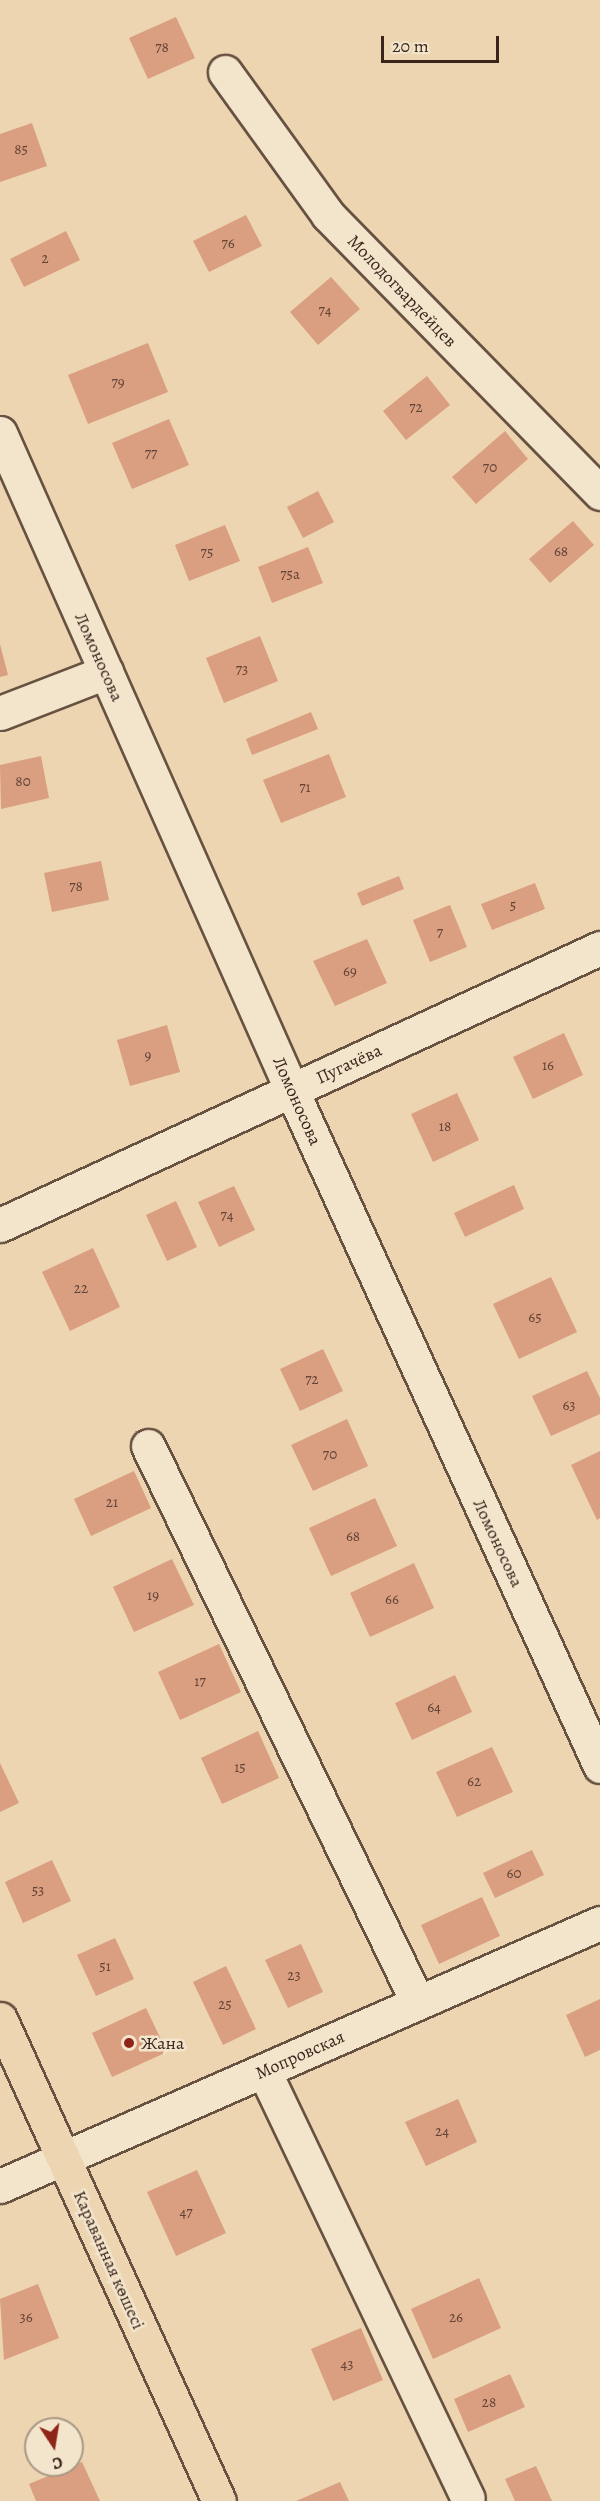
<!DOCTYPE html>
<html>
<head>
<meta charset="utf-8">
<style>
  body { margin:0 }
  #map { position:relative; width:600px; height:2501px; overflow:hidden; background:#edd5b1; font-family:Alegreya,serif }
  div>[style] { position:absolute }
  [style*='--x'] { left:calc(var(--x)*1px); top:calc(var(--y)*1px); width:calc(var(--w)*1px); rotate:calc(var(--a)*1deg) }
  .building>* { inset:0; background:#da9e81 }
  .roads { filter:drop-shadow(2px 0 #675141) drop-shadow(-2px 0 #675141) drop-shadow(0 2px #675141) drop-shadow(0 -2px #675141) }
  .minor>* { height:33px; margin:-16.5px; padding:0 16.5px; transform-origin:16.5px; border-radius:16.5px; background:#f3e4cc }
  .major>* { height:33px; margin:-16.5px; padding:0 16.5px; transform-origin:16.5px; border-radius:16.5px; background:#edd5b1 }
  .dots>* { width:16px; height:16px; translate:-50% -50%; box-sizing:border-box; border:3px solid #f3e4cc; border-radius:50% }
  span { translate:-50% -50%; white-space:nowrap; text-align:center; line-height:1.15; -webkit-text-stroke:5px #f3e4cc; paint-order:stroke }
  .number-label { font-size:15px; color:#624335 }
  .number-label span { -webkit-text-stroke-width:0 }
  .street-label { font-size:18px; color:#3a251c }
  .poi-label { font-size:18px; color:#3a251c }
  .left { translate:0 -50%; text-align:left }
  .north { position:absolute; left:24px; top:2417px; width:60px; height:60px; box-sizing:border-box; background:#f3e4cc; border:2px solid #a99886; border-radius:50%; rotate:168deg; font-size:16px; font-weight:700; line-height:24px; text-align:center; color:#3a251c }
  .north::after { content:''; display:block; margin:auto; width:21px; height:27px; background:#8f2418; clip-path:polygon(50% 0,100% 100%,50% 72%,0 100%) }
  .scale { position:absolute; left:381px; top:36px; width:118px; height:27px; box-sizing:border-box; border:3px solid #3a251c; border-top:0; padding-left:8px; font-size:18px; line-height:21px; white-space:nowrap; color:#3a251c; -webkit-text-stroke:4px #f3e4cc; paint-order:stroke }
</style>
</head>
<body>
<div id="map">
  <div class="building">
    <i style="clip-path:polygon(176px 17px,195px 58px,148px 79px,129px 38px)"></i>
    <i style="clip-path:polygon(32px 123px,47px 166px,0 182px,0 134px)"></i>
    <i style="clip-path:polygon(246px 215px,262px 246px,209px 272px,193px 241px)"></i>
    <i style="clip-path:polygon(66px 231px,80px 260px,24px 287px,10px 259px)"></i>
    <i style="clip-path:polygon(331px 277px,360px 309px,318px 345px,290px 312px)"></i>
    <i style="clip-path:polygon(148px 343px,168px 392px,88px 424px,68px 375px)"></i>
    <i style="clip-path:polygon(427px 376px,450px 405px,406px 440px,383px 411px)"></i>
    <i style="clip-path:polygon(169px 419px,189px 465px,132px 489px,112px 443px)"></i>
    <i style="clip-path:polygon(505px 431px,528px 459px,476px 504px,452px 477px)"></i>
    <i style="clip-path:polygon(318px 491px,334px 522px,303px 538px,287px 507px)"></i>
    <i style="clip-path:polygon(573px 521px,594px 545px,550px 583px,529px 559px)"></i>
    <i style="clip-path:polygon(225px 525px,240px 561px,189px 581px,175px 545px)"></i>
    <i style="clip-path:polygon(308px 547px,323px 583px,272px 603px,258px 567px)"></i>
    <i style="clip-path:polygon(260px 636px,278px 681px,224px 703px,206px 658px)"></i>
    <i style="clip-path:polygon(0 644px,8px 675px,0 677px)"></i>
    <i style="clip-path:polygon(311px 712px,318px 729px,252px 755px,246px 739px)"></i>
    <i style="clip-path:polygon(329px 754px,346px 797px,281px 823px,263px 780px)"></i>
    <i style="clip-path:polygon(41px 756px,49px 798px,1px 809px,0 765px)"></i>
    <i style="clip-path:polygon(101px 861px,109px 900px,52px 912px,44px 873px)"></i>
    <i style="clip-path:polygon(399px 876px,404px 889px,362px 906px,357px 893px)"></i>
    <i style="clip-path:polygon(535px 883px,545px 909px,492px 930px,481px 904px)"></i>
    <i style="clip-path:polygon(450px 905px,467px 947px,430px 962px,413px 920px)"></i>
    <i style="clip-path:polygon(367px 939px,387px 983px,335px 1006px,313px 961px)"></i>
    <i style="clip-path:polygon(167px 1025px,180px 1072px,130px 1086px,117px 1040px)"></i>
    <i style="clip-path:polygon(564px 1033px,583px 1075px,533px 1099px,513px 1057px)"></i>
    <i style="clip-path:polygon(457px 1093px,479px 1140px,433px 1162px,411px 1114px)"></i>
    <i style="clip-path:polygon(514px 1185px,524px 1209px,465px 1237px,454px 1213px)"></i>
    <i style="clip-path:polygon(234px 1186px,255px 1230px,219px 1247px,198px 1202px)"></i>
    <i style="clip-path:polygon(176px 1201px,197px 1247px,167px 1261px,146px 1215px)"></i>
    <i style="clip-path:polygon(93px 1248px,120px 1307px,70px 1331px,42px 1272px)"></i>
    <i style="clip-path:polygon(551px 1277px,577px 1332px,519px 1359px,493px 1304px)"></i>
    <i style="clip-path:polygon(323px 1349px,343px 1391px,300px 1411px,280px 1369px)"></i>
    <i style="clip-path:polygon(587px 1371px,600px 1398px,600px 1414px,551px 1436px,532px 1396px)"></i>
    <i style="clip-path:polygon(347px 1419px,368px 1466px,313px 1491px,291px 1445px)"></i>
    <i style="clip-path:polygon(600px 1451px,600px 1518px,597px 1520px,571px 1465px)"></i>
    <i style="clip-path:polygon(134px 1471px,151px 1508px,91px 1536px,74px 1499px)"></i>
    <i style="clip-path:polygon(375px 1498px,397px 1546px,331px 1576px,309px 1528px)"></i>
    <i style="clip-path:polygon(172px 1559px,194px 1605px,134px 1632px,113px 1587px)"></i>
    <i style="clip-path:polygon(414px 1563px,434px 1608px,370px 1637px,350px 1593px)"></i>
    <i style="clip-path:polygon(219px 1644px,241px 1692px,180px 1720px,158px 1672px)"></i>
    <i style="clip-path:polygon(455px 1675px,472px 1712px,412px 1740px,395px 1703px)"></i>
    <i style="clip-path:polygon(258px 1731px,279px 1778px,222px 1804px,201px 1758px)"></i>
    <i style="clip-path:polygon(492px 1747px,513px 1792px,457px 1817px,436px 1772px)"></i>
    <i style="clip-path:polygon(0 1763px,19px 1803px,0 1812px)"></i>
    <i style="clip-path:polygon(532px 1850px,544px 1875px,495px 1898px,483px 1873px)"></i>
    <i style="clip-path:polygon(52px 1860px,71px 1901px,23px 1923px,5px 1882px)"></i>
    <i style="clip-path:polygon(482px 1897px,500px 1936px,439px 1964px,421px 1925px)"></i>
    <i style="clip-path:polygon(115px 1938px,134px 1979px,96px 1996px,77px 1955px)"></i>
    <i style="clip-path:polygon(301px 1944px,323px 1992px,288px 2008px,265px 1960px)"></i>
    <i style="clip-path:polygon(226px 1966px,256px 2029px,223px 2045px,193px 1982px)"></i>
    <i style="clip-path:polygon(600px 1999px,600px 2050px,585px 2057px,566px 2015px)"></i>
    <i style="clip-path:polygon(146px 2008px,167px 2052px,112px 2077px,92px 2033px)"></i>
    <i style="clip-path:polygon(458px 2099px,477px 2142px,426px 2166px,405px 2122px)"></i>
    <i style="clip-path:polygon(197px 2170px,226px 2233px,176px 2256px,147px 2192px)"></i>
    <i style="clip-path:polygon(479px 2278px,501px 2328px,433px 2359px,411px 2309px)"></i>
    <i style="clip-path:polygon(38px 2284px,59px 2338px,4px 2360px,0 2299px)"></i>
    <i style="clip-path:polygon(361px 2328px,383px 2380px,333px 2401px,311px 2349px)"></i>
    <i style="clip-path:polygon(510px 2374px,525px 2407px,468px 2432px,454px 2399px)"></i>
    <i style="clip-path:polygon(82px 2462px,100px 2501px,36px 2501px,29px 2484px)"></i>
    <i style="clip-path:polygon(536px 2466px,552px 2501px,515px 2501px,505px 2479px)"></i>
    <i style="clip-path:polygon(340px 2482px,349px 2501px,296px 2501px)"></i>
  </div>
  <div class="roads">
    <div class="minor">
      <i style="--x:225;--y:72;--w:176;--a:54.2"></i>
      <i style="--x:328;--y:215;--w:389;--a:45.6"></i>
      <i style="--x:0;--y:433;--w:720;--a:66.07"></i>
      <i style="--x:292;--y:1091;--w:742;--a:65.47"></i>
      <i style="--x:0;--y:713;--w:114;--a:-21.1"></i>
      <i style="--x:0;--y:1225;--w:661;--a:-24.78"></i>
      <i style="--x:148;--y:1446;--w:619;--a:64.14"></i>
      <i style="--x:264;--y:2071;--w:473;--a:64.5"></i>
      <i style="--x:0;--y:2186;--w:655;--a:-23.67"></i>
    </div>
    <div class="major">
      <i style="--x:0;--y:2019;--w:529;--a:65.57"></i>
    </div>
  </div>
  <div class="dots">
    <i style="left:129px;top:2043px;background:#8f2418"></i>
  </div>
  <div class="number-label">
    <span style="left:162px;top:48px">78</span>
    <span style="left:21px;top:150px">85</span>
    <span style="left:228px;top:244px">76</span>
    <span style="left:45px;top:259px">2</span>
    <span style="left:325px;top:311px">74</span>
    <span style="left:118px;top:383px">79</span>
    <span style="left:416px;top:408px">72</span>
    <span style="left:151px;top:454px">77</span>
    <span style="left:490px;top:468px">70</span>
    <span style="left:561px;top:552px">68</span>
    <span style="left:207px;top:553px">75</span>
    <span style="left:290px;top:575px">75а</span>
    <span style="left:242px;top:670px">73</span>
    <span style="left:23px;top:782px">80</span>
    <span style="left:305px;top:788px">71</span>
    <span style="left:76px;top:887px">78</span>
    <span style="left:513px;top:906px">5</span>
    <span style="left:440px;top:933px">7</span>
    <span style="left:350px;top:972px">69</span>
    <span style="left:148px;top:1056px">9</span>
    <span style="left:548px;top:1066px">16</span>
    <span style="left:445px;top:1127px">18</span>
    <span style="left:227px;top:1216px">74</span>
    <span style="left:81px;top:1289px">22</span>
    <span style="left:535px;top:1318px">65</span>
    <span style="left:312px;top:1380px">72</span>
    <span style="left:569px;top:1406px">63</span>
    <span style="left:330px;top:1455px">70</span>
    <span style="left:112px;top:1503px">21</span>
    <span style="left:353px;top:1537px">68</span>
    <span style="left:153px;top:1596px">19</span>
    <span style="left:392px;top:1600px">66</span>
    <span style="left:200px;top:1682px">17</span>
    <span style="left:434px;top:1708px">64</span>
    <span style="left:240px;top:1768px">15</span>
    <span style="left:474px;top:1782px">62</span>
    <span style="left:514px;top:1874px">60</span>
    <span style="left:38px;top:1891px">53</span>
    <span style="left:105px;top:1967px">51</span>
    <span style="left:294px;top:1976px">23</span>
    <span style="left:225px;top:2005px">25</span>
    <span style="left:442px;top:2132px">24</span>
    <span style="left:186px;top:2213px">47</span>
    <span style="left:26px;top:2318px">36</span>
    <span style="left:456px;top:2318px">26</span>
    <span style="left:347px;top:2365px">43</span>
    <span style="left:489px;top:2403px">28</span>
  </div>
  <div class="street-label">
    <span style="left:402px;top:291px;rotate:46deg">Молодогвардейцев</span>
    <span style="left:99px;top:657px;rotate:66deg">Ломоносова</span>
    <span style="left:349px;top:1064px;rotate:-25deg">Пугачёва</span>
    <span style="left:297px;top:1101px;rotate:66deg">Ломоносова</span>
    <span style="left:498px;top:1543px;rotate:65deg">Ломоносова</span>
    <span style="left:300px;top:2055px;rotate:-24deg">Мопровская</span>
    <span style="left:109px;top:2260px;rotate:66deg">Караванная көшесі</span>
  </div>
  <div class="poi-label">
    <span class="left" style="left:141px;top:2043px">Жана</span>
  </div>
  <div class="north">С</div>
  <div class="scale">20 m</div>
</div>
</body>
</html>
